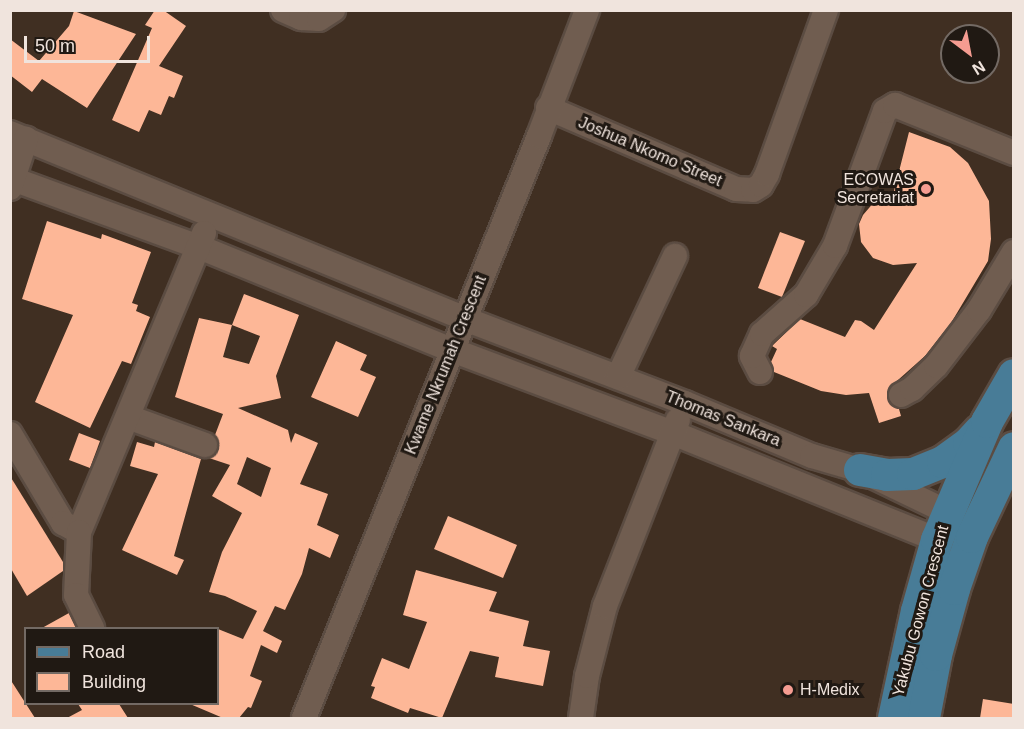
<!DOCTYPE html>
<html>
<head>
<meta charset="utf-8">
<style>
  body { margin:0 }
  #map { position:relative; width:1024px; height:729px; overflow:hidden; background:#402f22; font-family:Arial,sans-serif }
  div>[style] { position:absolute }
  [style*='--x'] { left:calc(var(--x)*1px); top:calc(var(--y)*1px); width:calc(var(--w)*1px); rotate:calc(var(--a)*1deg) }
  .building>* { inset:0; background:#fdb797 }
  .roads { filter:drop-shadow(2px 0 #5b4c42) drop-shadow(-2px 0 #5b4c42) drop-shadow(0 2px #5b4c42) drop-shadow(0 -2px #5b4c42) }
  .minor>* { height:24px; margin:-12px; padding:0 12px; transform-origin:12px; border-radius:12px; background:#705d50 }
  .major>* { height:32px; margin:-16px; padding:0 16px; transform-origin:16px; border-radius:16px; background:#487c97 }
  .dots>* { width:16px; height:16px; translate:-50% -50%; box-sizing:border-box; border:3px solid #201913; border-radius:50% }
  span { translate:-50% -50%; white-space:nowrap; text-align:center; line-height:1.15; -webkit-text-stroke:6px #201913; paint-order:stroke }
  .street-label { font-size:16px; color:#f0e4dd }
  .poi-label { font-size:16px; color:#f0e4dd }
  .right { translate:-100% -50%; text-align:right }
  .left { translate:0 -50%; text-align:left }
  .frame { position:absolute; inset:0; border:12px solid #f0e4dd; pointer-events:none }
  .legend { position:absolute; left:24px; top:627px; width:195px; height:78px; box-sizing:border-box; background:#201913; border:2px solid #736a64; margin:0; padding:8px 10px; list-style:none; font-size:18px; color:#f0e4dd }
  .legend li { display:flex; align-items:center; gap:12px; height:30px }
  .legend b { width:30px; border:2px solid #736a64 }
  .north { position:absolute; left:940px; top:24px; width:60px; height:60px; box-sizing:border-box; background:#201913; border:2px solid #736a64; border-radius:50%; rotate:148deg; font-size:16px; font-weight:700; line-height:24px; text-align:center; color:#f0e4dd }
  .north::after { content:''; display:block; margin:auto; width:21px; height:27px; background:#f59c91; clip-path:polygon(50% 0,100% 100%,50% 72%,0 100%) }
  .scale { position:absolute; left:24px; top:36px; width:126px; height:27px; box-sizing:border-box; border:3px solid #f0e4dd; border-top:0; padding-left:8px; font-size:18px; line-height:21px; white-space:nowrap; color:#f0e4dd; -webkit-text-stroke:4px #201913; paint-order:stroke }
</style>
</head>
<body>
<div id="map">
  <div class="building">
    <i style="clip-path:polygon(155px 10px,163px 10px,186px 26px,159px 66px,183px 76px,174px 98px,169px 96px,161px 115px,149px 110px,139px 132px,112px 120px,152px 28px,145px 25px)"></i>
    <i style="clip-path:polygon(74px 11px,136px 34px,87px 108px,42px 79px,32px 92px,10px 75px,10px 39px,39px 61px,69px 26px)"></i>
    <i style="clip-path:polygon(909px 132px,950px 147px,968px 163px,989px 201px,991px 239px,988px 261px,951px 323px,925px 356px,889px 388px,888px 401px,899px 409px,901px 416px,879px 423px,869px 393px,846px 395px,821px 391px,774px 372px,771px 362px,777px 349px,772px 346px,800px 319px,845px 337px,855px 320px,861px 321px,874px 330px,917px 263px,893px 265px,873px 258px,861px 242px,859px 224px,863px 215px,875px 201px,893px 195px)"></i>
    <i style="clip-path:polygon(47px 221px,101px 239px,102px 234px,151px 252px,132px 303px,138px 305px,136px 311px,150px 317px,131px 364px,122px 361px,90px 428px,35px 402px,73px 315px,22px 299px)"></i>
    <i style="clip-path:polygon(780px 232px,805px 241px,782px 297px,758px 288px)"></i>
    <i style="clip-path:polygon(evenodd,244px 294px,299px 315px,276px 376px,281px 398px,238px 408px,288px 430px,291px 443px,295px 433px,318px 443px,300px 484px,328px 494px,317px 525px,339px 535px,330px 558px,309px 548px,302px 574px,285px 610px,275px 606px,263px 631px,282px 641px,277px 653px,261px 645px,250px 676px,262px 681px,251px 708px,248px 707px,239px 718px,223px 718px,190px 704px,218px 704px,218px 629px,243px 639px,257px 611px,225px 596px,209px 592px,222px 552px,242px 513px,212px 496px,230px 465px,209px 458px,219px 449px,215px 435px,223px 414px,175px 397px,199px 318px,232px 325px,223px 357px,249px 364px,260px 336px,232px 325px,244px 294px,247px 457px,271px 468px,261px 497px,237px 484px,247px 457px)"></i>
    <i style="clip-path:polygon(336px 341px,367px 355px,360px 370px,376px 377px,358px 417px,311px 397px)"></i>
    <i style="clip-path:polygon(79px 433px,100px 441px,90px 468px,69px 460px)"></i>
    <i style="clip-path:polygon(137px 442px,154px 447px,155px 442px,201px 459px,174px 556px,184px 560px,177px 575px,122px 550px,158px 474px,130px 466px)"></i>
    <i style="clip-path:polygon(10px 476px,63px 562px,63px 571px,27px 596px,10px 567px)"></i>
    <i style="clip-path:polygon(448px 516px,517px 545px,503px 578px,434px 549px)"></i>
    <i style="clip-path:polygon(416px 570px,497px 592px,489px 611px,529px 621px,523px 646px,550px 651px,543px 686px,495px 677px,499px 657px,470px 651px,442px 718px,410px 708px,408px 713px,371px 698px,375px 687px,371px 686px,382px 658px,409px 669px,427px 622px,403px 615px)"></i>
    <i style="clip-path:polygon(69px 613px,76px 628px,42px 628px)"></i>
    <i style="clip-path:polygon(10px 679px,26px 704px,35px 718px,10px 718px)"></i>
    <i style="clip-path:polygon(983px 699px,1014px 704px,1014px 718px,980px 718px)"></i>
    <i style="clip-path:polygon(78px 704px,119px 704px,128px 718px,67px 718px,82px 710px)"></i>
  </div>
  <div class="roads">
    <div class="minor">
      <i style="--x:283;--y:10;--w:20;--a:24"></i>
      <i style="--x:301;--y:18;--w:18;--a:3"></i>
      <i style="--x:319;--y:19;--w:17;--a:-33"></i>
      <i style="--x:548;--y:108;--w:205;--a:23.3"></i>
      <i style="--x:736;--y:189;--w:17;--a:3"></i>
      <i style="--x:753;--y:190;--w:9;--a:-32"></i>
      <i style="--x:761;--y:185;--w:13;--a:-61"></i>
      <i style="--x:767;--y:174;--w:174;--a:-70.2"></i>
      <i style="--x:10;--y:133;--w:492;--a:22.2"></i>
      <i style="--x:465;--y:319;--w:235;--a:20.9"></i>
      <i style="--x:685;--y:403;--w:138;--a:22.7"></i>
      <i style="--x:812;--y:456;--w:50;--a:16.3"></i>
      <i style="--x:860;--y:470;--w:115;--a:25.7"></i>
      <i style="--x:10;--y:178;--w:201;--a:20.1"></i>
      <i style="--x:199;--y:247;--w:273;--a:22.2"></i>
      <i style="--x:452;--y:350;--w:236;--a:20.6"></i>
      <i style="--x:673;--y:433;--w:317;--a:22"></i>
      <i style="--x:10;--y:188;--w:52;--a:-71.9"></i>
      <i style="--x:760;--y:372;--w:18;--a:-117"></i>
      <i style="--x:752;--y:356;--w:24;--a:-66"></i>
      <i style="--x:762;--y:334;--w:59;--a:-41.6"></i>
      <i style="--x:806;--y:295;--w:57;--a:-59.4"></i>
      <i style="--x:835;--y:246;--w:144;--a:-69.7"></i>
      <i style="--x:885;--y:111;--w:12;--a:-31"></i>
      <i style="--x:895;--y:105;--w:128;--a:22"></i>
      <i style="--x:618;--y:377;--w:134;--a:-64.8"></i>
      <i style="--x:901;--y:395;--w:13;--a:-29"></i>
      <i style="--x:912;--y:389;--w:33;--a:-44"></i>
      <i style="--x:936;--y:366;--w:71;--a:-52.5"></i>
      <i style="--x:979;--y:310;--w:68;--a:-58.9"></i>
      <i style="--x:128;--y:417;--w:82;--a:20"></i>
      <i style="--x:10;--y:434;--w:104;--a:59.2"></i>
      <i style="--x:63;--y:523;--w:18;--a:29"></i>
      <i style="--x:79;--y:532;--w:324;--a:-67.3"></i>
      <i style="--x:79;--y:532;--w:63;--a:92.7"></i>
      <i style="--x:76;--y:595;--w:37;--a:64"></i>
      <i style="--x:304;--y:718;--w:628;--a:-68.01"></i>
      <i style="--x:539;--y:136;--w:135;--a:-69.1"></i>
      <i style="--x:581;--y:718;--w:42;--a:-81.9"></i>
      <i style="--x:587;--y:676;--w:72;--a:-75.6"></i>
      <i style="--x:605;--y:606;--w:200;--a:-68.6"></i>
    </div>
    <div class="major">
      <i style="--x:860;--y:470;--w:27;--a:10"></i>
      <i style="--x:887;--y:475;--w:26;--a:-2"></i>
      <i style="--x:913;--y:474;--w:32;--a:-22"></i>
      <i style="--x:943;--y:462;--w:32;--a:-36"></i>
      <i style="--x:969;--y:443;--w:15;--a:-48"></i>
      <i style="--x:894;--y:718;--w:109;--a:-77.9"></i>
      <i style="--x:917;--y:611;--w:74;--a:-74.3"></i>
      <i style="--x:937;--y:540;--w:128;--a:-67"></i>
      <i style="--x:987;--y:422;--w:54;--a:-60.1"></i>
      <i style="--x:924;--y:718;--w:64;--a:-79.2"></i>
      <i style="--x:936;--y:655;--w:68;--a:-74.7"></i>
      <i style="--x:954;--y:589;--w:55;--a:-70.9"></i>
      <i style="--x:972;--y:537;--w:98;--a:-64.7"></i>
    </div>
  </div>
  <div class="dots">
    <i style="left:926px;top:189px;background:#f59c91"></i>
    <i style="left:788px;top:690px;background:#f59c91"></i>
  </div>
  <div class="street-label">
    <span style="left:650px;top:152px;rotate:23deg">Joshua Nkomo Street</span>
    <span style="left:446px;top:365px;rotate:-68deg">Kwame Nkrumah Crescent</span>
    <span style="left:723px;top:419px;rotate:22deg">Thomas Sankara</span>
    <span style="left:921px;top:611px;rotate:-75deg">Yakubu Gowon Crescent</span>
  </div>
  <div class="poi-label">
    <span class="right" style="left:914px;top:189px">ECOWAS<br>Secretariat</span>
    <span class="left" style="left:800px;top:690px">H-Medix</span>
  </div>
  <div class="frame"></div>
  <ul class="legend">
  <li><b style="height:8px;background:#487c97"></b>Road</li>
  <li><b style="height:16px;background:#fdb797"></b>Building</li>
  </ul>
  <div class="north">N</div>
  <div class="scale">50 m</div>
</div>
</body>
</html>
